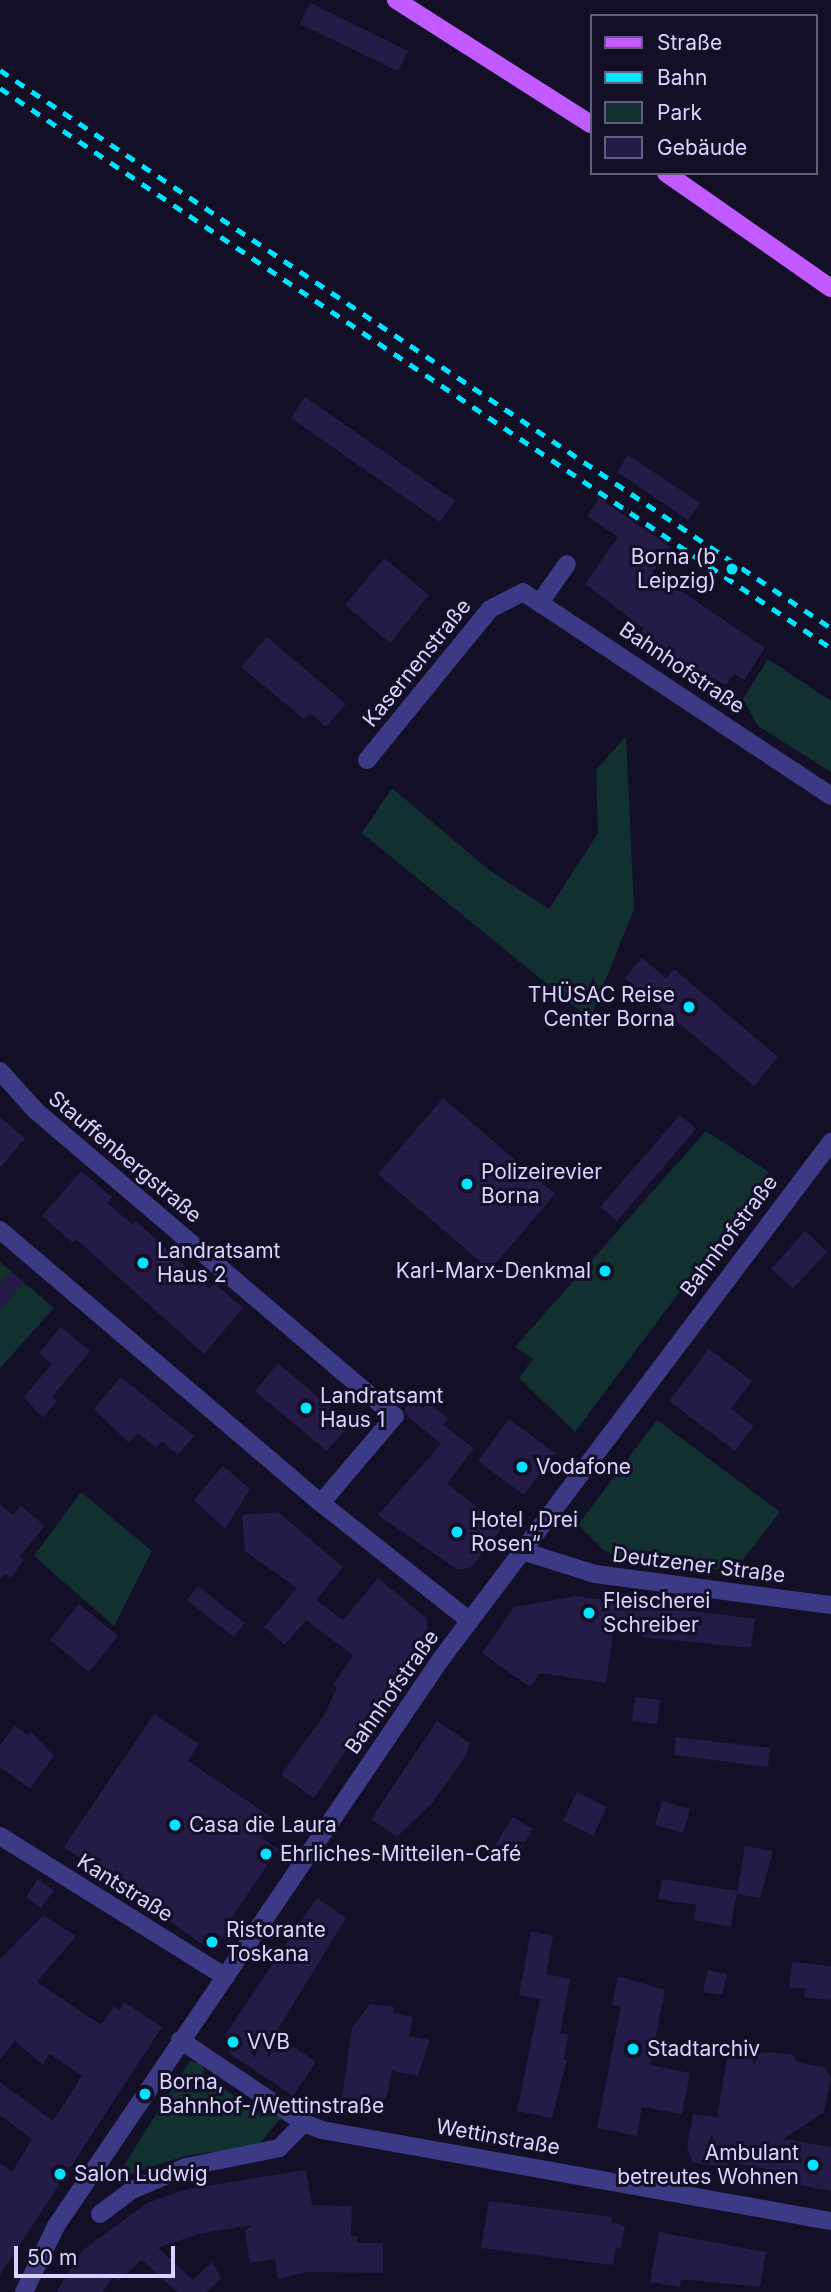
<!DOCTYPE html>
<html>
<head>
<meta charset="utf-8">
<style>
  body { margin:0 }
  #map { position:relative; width:831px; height:2292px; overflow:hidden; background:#130f26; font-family:Inter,sans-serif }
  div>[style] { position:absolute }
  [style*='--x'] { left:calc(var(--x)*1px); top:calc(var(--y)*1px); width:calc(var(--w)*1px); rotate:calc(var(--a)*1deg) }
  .green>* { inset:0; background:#12302f }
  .building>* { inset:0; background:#241b47 }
  .minor>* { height:18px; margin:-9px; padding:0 9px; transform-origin:9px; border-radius:9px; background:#3d3a85 }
  .primary>* { height:18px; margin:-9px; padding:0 9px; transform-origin:9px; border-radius:9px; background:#c25bff }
  .rail>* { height:5px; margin-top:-2.5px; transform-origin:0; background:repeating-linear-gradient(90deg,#00e5ff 0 10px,transparent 0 19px) }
  .dots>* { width:19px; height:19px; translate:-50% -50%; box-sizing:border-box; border:4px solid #130f26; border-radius:50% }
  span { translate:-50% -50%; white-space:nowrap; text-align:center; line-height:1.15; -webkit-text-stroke:6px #130f26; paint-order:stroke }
  .poi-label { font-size:21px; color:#d9d4ff }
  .right { translate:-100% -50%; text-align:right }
  .left { translate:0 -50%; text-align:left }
  .street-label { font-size:21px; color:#d9d4ff }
  .legend { position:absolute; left:590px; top:14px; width:228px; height:161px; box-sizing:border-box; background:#130f26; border:2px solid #625e7d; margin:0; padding:9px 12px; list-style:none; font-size:21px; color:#d9d4ff }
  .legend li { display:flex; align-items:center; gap:14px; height:35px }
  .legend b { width:35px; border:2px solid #625e7d }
  .scale { position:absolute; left:14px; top:2246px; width:161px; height:32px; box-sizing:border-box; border:4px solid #d9d4ff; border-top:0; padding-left:9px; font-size:21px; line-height:24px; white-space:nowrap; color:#d9d4ff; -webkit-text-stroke:5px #130f26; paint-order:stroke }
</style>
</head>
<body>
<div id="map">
  <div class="green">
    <i style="clip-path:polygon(768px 659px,831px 701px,831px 772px,758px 726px,743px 699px)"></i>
    <i style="clip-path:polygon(626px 736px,634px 909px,590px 1019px,362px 833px,392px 788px,489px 870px,549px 909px,598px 833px,596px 770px)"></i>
    <i style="clip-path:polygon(706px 1131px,769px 1172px,575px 1432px,519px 1378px,533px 1359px,515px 1347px)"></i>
    <i style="clip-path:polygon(0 1262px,54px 1308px,0 1368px)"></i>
    <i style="clip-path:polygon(657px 1420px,780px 1512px,734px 1571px,628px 1561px,603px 1550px,578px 1525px)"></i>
    <i style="clip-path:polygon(81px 1492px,152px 1551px,114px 1626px,34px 1556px)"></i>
    <i style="clip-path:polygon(190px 2061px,202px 2064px,204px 2074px,261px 2115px,274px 2112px,281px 2118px,258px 2145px,185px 2156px,115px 2179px)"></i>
  </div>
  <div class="building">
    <i style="clip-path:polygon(310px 3px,408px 51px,398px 71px,300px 24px)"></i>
    <i style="clip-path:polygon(305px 397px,455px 501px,440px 522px,291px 418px)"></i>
    <i style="clip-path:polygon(628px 455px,700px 503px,688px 520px,617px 472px)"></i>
    <i style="clip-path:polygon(599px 498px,670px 547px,653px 572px,765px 648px,744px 680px,734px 674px,726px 685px,685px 665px,640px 634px,644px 629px,585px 584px,618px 537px,587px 516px)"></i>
    <i style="clip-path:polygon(384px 558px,429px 595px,390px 643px,345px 605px)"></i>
    <i style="clip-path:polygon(267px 637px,346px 704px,326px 727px,310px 713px,304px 719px,241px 667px)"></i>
    <i style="clip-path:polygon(642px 958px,666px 978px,674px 969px,778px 1057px,754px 1086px,625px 978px)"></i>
    <i style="clip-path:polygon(443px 1098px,555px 1194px,490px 1270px,378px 1174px)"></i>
    <i style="clip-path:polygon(680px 1115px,696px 1129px,617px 1221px,600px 1207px)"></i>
    <i style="clip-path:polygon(0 1117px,25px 1138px,0 1168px)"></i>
    <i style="clip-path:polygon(81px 1171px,112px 1197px,107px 1203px,133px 1225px,136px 1221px,209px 1288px,214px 1283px,243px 1308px,204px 1354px,76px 1239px,73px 1243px,42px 1216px)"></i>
    <i style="clip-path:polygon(805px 1231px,827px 1252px,793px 1289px,771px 1269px)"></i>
    <i style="clip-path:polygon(11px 1272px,24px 1283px,0 1310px,0 1284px)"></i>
    <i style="clip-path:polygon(61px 1327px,90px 1351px,52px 1397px,57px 1401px,43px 1418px,24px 1397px,52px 1364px,39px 1353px)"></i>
    <i style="clip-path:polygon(709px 1349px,752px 1381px,731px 1409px,754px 1426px,735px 1451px,669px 1401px)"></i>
    <i style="clip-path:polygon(278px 1363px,350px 1424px,327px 1451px,255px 1391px)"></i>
    <i style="clip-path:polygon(121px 1377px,194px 1436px,178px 1455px,162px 1441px,156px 1448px,138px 1433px,129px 1443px,94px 1409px)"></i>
    <i style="clip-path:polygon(412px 1400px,423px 1409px,428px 1402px,448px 1419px,443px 1425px,474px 1448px,447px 1484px,503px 1527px,472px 1567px,458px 1570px,378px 1515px,441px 1444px,406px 1415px,404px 1410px)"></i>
    <i style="clip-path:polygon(509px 1419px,555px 1453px,524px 1495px,478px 1461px)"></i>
    <i style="clip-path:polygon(223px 1466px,250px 1489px,225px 1529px,194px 1500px)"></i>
    <i style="clip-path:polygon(0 1504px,13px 1515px,21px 1506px,45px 1526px,19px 1557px,24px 1560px,11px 1578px,5px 1574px,0 1579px)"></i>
    <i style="clip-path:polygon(278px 1512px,343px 1567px,316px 1600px,343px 1620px,378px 1578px,426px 1618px,428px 1628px,314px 1798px,281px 1775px,324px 1715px,337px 1688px,333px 1685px,353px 1655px,306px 1620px,285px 1645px,264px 1627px,297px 1588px,245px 1551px,242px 1515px)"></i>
    <i style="clip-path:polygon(198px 1586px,245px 1623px,234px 1637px,187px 1600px)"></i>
    <i style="clip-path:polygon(575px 1596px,755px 1619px,751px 1648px,642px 1637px,643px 1624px,615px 1620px,606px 1683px,540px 1673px,530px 1687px,482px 1653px,514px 1607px)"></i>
    <i style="clip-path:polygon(79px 1604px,118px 1636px,89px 1672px,50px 1640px)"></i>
    <i style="clip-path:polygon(635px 1697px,660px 1700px,657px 1724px,632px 1721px)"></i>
    <i style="clip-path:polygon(154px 1714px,199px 1744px,188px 1761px,274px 1819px,262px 1838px,278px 1849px,226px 1926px,230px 1928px,222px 1939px,202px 1944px,64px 1847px)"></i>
    <i style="clip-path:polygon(437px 1721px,470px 1743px,466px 1755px,433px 1802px,397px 1837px,371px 1819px)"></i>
    <i style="clip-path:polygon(15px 1726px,28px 1735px,30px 1731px,54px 1756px,30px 1789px,0 1767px,0 1745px)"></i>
    <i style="clip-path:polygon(676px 1737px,770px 1748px,768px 1767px,674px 1755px)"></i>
    <i style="clip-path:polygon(577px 1792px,607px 1807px,593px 1836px,563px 1821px)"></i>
    <i style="clip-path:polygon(662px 1801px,690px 1809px,683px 1833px,655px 1825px)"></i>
    <i style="clip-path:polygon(513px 1817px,533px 1829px,515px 1858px,495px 1845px)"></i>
    <i style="clip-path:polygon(745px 1846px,773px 1851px,760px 1898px,737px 1894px)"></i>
    <i style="clip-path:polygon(38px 1879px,54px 1890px,41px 1908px,26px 1897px)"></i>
    <i style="clip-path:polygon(662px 1879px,737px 1891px,731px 1927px,694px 1920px,696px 1905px,658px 1899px)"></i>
    <i style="clip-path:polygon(317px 1898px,346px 1918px,275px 2034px,316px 2062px,293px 2096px,229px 2053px,225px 2035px)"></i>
    <i style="clip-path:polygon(43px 1915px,76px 1936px,37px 1982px,101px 2025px,114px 2006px,120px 2010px,124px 2002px,162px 2027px,0 2275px,0 2163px,12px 2172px,32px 2139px,0 2115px,0 2082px,53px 2121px,82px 2076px,50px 2054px,43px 2065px,15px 2041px,0 2059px,0 1959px)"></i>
    <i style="clip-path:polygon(531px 1931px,553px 1936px,546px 1974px,570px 1979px,560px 2033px,568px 2035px,564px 2060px,567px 2060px,552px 2118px,517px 2111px,540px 1999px,519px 1995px)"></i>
    <i style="clip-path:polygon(792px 1962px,831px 1966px,831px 2000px,804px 1997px,805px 1989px,789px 1987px)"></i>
    <i style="clip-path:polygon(708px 1970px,727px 1974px,722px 1995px,703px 1992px)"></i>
    <i style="clip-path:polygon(618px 1976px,665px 1990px,650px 2065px,690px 2073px,682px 2114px,642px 2107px,637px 2136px,597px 2128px,621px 2006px,612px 2005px)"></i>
    <i style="clip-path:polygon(370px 2004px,394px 2007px,393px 2013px,413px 2017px,409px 2036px,430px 2040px,418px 2076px,392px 2071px,386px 2099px,381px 2098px,379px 2104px,342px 2097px,352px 2028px)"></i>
    <i style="clip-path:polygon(738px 2051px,792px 2054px,797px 2062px,824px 2067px,831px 2078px,824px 2112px,784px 2139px,831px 2147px,831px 2191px,792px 2184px,794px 2174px,729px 2162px,728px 2169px,692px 2162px,687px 2147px,693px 2114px,717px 2117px,727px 2059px)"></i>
    <i style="clip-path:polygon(306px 2170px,312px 2205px,352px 2206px,351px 2236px,357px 2236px,357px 2243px,383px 2243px,383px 2273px,307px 2272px,278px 2279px,275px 2259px,250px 2263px,245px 2231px,252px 2225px,198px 2234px,158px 2248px,193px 2280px,212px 2262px,221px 2278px,207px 2292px,177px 2292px,142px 2260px,118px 2281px,113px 2276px,103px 2292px,56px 2292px,83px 2250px,147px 2203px,187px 2189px)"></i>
    <i style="clip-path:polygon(489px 2201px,612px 2217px,611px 2223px,625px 2225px,621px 2248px,616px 2248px,613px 2265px,481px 2248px)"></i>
    <i style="clip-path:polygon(659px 2232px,766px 2252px,760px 2287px,693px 2280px,681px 2280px,680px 2287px,650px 2282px)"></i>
  </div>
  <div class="minor">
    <i style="--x:541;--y:601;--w:45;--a:-54.9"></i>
    <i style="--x:367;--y:760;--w:195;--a:-50.8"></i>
    <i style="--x:490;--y:609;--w:37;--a:-27"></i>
    <i style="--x:523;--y:592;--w:369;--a:33.5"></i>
    <i style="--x:0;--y:1071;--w:54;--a:48"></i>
    <i style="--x:36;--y:1111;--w:471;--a:40.4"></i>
    <i style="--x:395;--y:1416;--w:114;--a:130.4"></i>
    <i style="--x:0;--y:1230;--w:421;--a:40.4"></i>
    <i style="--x:321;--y:1503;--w:190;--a:38.4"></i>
    <i style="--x:522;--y:1551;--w:77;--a:17.5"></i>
    <i style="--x:595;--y:1574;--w:238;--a:7.5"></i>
    <i style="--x:0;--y:1836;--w:266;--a:32"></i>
    <i style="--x:180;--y:2040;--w:149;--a:33.8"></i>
    <i style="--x:304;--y:2123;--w:19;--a:21"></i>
    <i style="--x:322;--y:2130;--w:517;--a:10.14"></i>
    <i style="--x:100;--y:2214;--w:40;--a:-37"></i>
    <i style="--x:132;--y:2190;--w:59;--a:-23.1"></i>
    <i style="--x:186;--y:2167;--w:95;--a:-11.5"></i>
    <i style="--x:279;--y:2148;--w:35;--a:-45"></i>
    <i style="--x:24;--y:2292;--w:73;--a:-64.1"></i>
    <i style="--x:56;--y:2226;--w:685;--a:-55.82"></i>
    <i style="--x:441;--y:1659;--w:648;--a:-52.97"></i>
  </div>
  <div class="primary">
    <i style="--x:396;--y:0;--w:231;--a:32.5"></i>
    <i style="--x:666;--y:173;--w:201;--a:34.9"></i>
  </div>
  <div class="rail">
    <i style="--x:0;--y:70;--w:1001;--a:33.88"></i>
    <i style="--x:0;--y:88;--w:1002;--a:33.98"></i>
  </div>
  <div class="dots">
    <i style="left:732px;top:569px;background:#00e5ff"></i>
    <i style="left:689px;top:1007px;background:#00e5ff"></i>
    <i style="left:467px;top:1184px;background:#00e5ff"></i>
    <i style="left:143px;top:1263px;background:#00e5ff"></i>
    <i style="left:605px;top:1271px;background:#00e5ff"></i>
    <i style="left:306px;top:1408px;background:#00e5ff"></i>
    <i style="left:522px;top:1467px;background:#00e5ff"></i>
    <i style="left:457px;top:1532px;background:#00e5ff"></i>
    <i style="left:589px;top:1613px;background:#00e5ff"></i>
    <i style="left:175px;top:1825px;background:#00e5ff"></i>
    <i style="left:266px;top:1854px;background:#00e5ff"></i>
    <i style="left:212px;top:1942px;background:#00e5ff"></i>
    <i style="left:233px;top:2042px;background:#00e5ff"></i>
    <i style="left:633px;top:2049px;background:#00e5ff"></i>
    <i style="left:145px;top:2094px;background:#00e5ff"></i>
    <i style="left:813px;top:2165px;background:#00e5ff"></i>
    <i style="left:60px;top:2174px;background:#00e5ff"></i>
  </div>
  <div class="poi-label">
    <span class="right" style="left:716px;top:569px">Borna (b<br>Leipzig)</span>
    <span class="right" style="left:675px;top:1007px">THÜSAC Reise<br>Center Borna</span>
    <span class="left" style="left:481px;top:1184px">Polizeirevier<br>Borna</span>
    <span class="left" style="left:157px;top:1263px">Landratsamt<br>Haus 2</span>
    <span class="right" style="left:591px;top:1271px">Karl-Marx-Denkmal</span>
    <span class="left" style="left:320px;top:1408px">Landratsamt<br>Haus 1</span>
    <span class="left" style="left:536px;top:1467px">Vodafone</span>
    <span class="left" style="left:471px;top:1532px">Hotel „Drei<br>Rosen“</span>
    <span class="left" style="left:603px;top:1613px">Fleischerei<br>Schreiber</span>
    <span class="left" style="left:189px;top:1825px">Casa die Laura</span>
    <span class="left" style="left:280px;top:1854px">Ehrliches-Mitteilen-Café</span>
    <span class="left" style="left:226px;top:1942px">Ristorante<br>Toskana</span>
    <span class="left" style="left:247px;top:2042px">VVB</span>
    <span class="left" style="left:647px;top:2049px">Stadtarchiv</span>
    <span class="left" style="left:159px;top:2094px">Borna,<br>Bahnhof-/Wettinstraße</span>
    <span class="right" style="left:799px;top:2165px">Ambulant<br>betreutes Wohnen</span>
    <span class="left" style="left:74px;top:2174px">Salon Ludwig</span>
  </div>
  <div class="street-label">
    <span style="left:417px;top:663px;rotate:-51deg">Kasernenstraße</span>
    <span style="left:682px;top:668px;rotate:34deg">Bahnhofstraße</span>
    <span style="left:125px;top:1157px;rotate:40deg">Stauffenbergstraße</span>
    <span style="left:729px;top:1236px;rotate:-53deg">Bahnhofstraße</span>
    <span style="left:699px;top:1565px;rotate:7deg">Deutzener Straße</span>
    <span style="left:392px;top:1692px;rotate:-55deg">Bahnhofstraße</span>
    <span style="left:125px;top:1888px;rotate:32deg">Kantstraße</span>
    <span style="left:498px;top:2137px;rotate:10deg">Wettinstraße</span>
  </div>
  <ul class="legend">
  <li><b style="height:9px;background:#c25bff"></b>Straße</li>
  <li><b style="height:9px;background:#00e5ff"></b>Bahn</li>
  <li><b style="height:19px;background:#12302f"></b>Park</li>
  <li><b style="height:19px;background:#241b47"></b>Gebäude</li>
  </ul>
  <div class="scale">50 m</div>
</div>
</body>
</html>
